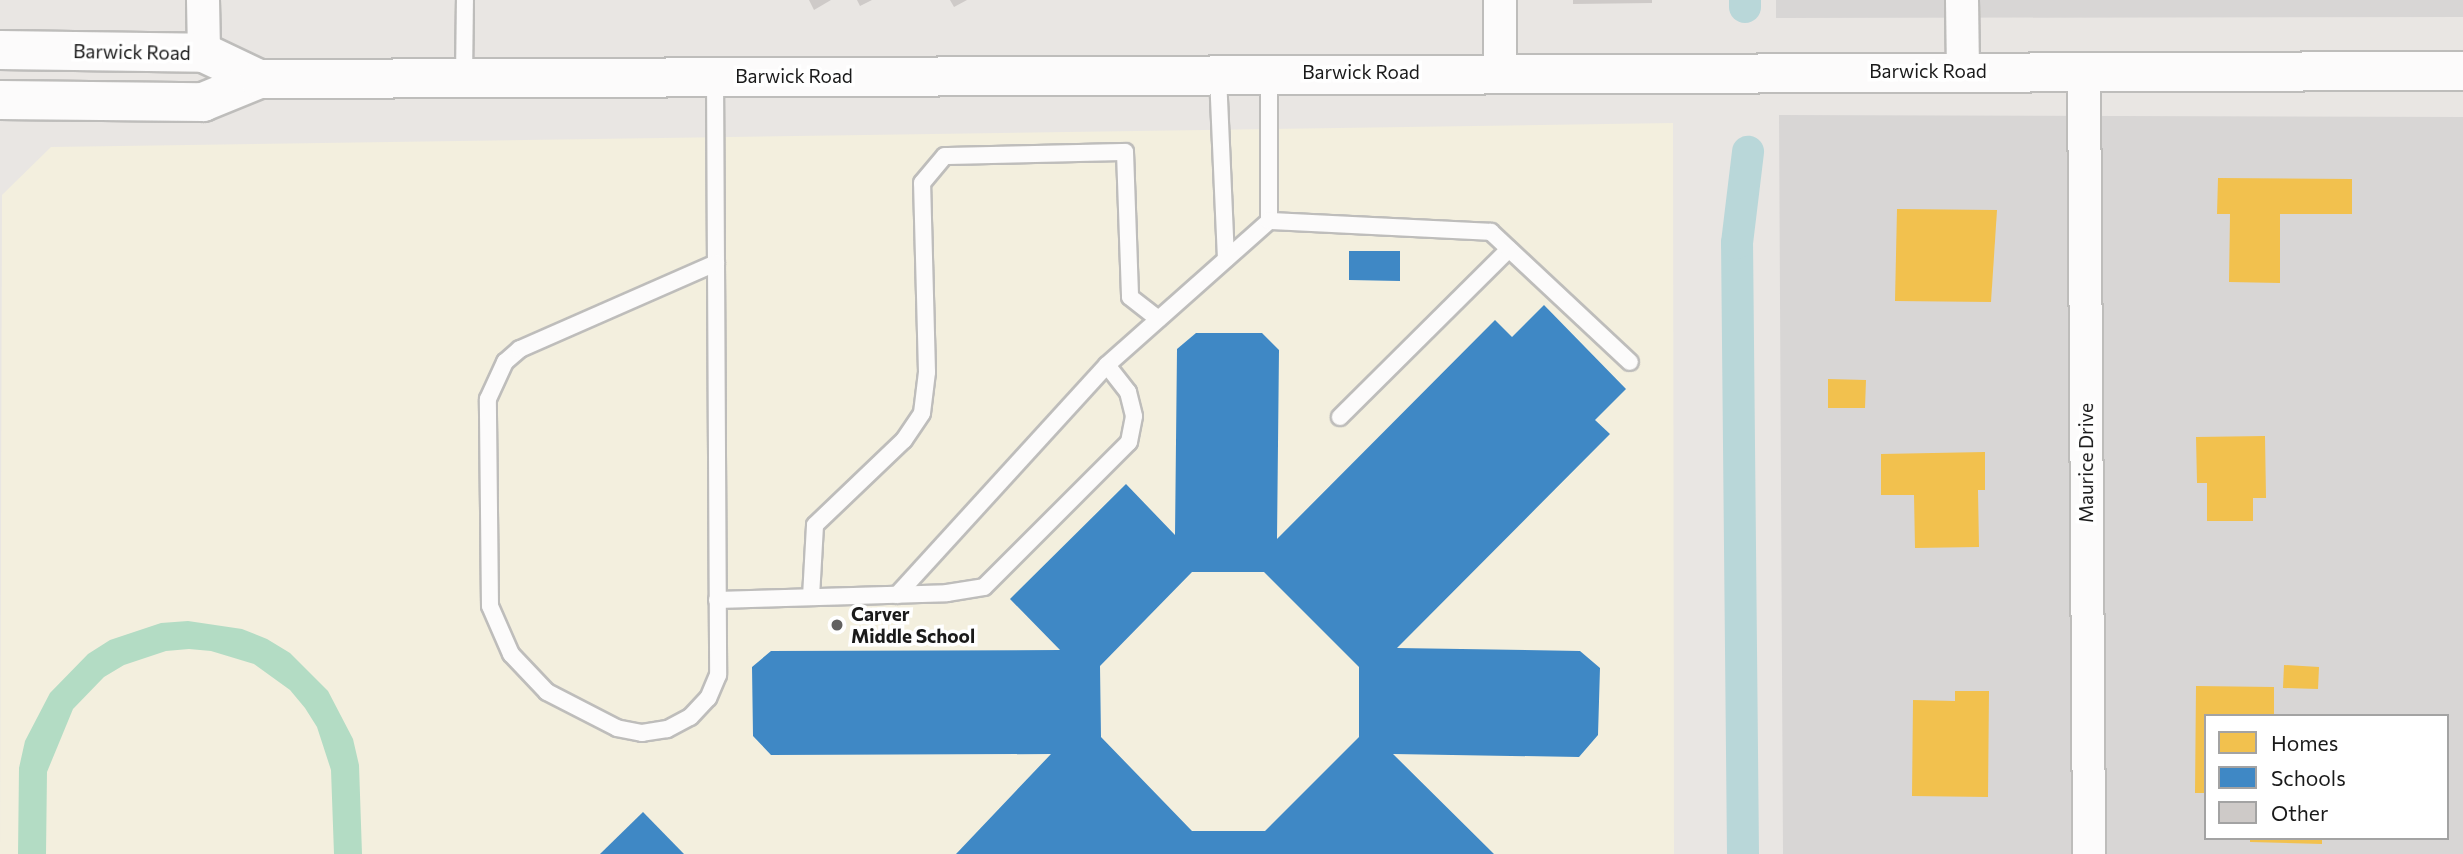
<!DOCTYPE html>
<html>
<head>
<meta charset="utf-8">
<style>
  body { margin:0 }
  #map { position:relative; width:2463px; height:854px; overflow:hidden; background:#e9e6e3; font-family:Commissioner,sans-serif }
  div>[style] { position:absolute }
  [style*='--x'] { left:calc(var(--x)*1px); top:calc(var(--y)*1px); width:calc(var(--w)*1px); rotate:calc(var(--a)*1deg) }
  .residential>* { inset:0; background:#d8d6d5 }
  .education>* { inset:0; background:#f3efde }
  .pitch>* { inset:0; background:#b3dcc4 }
  .homes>* { inset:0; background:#f2c14e }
  .schools>* { inset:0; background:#3f88c5 }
  .canal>* { height:32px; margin:-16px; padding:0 16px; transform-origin:16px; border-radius:16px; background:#b9d7d9 }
  .building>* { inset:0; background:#cecac8 }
  .roads { filter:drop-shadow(2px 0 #bebdbb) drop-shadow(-2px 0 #bebdbb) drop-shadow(0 2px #bebdbb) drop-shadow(0 -2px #bebdbb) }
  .service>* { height:16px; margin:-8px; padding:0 8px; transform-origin:8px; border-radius:8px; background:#fcfbfb }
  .minor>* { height:32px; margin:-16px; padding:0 16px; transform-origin:16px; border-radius:16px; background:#fcfbfb }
  .tertiary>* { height:38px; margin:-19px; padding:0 19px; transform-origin:19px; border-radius:19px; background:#fcfbfb }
  .dots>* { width:19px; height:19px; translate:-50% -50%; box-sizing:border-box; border:4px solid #fff; border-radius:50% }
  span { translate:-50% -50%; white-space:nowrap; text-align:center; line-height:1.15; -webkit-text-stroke:7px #fff; paint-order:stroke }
  .street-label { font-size:19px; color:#1a1a1a }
  .poi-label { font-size:19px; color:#1a1a1a; font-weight:700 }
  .left { translate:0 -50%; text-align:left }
  .legend { position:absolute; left:2204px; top:714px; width:245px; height:126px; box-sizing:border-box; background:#fff; border:2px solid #a3a3a3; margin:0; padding:9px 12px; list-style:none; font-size:21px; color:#1a1a1a }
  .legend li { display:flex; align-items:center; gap:14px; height:35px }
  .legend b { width:35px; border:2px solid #a3a3a3 }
</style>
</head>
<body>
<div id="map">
  <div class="residential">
    <i style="clip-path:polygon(1776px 0,2463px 0,2463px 17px,1776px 18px)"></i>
    <i style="clip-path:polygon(evenodd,1779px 115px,2463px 117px,2463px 854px,1783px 854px,1779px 115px,2206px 716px,2447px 716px,2447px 838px,2206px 838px,2206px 716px)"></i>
  </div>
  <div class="education">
    <i style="clip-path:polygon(1673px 123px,1674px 854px,0 854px,2px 195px,51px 147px)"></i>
  </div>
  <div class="pitch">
    <i style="clip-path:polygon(188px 621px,242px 629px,267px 639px,290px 653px,328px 691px,353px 739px,359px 765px,362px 854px,334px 854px,331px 770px,317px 727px,305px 708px,290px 690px,254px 664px,211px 651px,189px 649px,166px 651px,124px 665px,104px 677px,73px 709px,47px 772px,46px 854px,18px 854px,19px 768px,25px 741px,50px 693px,88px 654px,110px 640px,161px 623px)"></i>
  </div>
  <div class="homes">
    <i style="clip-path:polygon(2218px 178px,2352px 179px,2352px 214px,2280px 214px,2280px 283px,2229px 282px,2230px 214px,2217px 214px)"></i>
    <i style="clip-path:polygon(1897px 209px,1997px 210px,1991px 302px,1895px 301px)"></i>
    <i style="clip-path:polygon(1828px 379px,1866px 380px,1865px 408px,1828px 408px)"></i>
    <i style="clip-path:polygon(2265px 436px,2266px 498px,2253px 498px,2253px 521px,2207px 521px,2207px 483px,2197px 483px,2196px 437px)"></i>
    <i style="clip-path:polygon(1985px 452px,1985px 490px,1978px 490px,1979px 547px,1915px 548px,1914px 495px,1881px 495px,1881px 454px)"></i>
    <i style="clip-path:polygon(2284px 665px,2319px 667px,2318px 689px,2283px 688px)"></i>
    <i style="clip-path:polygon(2196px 686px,2274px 687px,2274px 716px,2206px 716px,2206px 793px,2195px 793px)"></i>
    <i style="clip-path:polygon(1955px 691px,1989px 691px,1988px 797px,1912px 796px,1913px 700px,1955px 701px)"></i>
    <i style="clip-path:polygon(2250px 838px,2322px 838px,2322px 844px,2250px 842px)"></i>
  </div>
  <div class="schools">
    <i style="clip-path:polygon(1349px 251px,1400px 251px,1400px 281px,1349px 280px)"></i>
    <i style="clip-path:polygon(evenodd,1544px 305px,1626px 389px,1595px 420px,1610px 434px,1397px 648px,1580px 651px,1600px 668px,1598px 735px,1579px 757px,1393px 754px,1494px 854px,956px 854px,1051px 754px,771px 755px,753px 736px,752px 667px,771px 651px,1060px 650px,1010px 599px,1126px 484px,1175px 535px,1177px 349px,1196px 333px,1262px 333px,1279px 350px,1277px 539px,1495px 320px,1512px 337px,1544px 305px,1192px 572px,1264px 572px,1359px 667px,1359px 737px,1265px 831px,1192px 831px,1101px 737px,1100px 666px,1192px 572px)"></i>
    <i style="clip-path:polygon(643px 812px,684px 854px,600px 854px)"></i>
  </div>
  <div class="canal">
    <i style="--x:1745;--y:0;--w:7;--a:90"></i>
    <i style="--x:1743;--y:854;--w:611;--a:-90.56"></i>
    <i style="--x:1737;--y:243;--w:92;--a:-83.1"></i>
  </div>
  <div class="building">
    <i style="clip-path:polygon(809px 0,831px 0,814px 10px)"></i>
    <i style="clip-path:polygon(857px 0,872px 0,860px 6px)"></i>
    <i style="clip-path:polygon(950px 0,967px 0,954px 7px)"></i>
    <i style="clip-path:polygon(1573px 0,1652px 0,1652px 3px,1573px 4px)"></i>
  </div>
  <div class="roads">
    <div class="service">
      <i style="--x:715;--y:76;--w:187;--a:89.7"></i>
      <i style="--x:716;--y:263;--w:412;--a:89.7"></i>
      <i style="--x:718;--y:675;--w:25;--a:113"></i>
      <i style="--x:708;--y:698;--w:26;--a:133"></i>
      <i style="--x:690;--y:717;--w:26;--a:152"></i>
      <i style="--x:667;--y:729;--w:25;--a:171"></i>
      <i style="--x:642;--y:733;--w:25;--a:-169"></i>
      <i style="--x:617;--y:728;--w:79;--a:-152.8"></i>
      <i style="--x:547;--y:692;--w:52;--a:-133.5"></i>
      <i style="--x:511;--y:654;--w:52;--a:-113.6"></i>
      <i style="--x:490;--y:606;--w:207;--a:-90.6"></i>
      <i style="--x:488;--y:399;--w:41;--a:-65.3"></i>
      <i style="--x:505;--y:362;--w:20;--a:-41"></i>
      <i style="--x:520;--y:349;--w:214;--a:-23.7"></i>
      <i style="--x:1218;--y:76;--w:183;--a:87.5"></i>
      <i style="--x:464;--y:78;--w:78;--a:-89.3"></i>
      <i style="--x:1269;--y:221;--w:145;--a:-90"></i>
      <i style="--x:1340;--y:417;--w:238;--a:-44.8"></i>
      <i style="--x:897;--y:595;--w:311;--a:-47.6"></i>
      <i style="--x:1107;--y:365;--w:217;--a:-41.6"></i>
      <i style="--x:1269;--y:221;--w:222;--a:2.8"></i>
      <i style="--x:1491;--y:232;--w:190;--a:43.1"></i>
      <i style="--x:811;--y:597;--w:72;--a:-86.8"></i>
      <i style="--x:815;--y:525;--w:123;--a:-43.7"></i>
      <i style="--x:904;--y:440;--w:32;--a:-56"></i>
      <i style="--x:922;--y:413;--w:41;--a:-83"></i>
      <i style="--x:927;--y:372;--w:189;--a:-91.5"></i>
      <i style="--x:922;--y:183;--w:35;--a:-50"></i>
      <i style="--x:945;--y:156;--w:180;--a:-1.3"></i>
      <i style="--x:1125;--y:152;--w:145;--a:88"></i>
      <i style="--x:1130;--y:297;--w:36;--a:38"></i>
      <i style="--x:717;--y:600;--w:230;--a:-1.7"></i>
      <i style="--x:947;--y:593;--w:37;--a:-9"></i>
      <i style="--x:984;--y:587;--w:205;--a:-45"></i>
      <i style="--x:1129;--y:442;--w:26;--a:-79"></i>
      <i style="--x:1134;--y:416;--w:25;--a:-104"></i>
      <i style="--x:1128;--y:392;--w:34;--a:-128"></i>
    </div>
    <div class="minor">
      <i style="--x:203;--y:0;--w:53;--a:88.9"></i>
      <i style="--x:1500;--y:0;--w:72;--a:90"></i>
      <i style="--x:1962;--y:0;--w:71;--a:89.2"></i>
      <i style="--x:2084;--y:71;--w:783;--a:89.63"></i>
    </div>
    <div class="tertiary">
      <i style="--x:0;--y:50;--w:204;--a:0.8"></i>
      <i style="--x:204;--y:53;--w:61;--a:25.3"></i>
      <i style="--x:0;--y:100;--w:203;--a:0.6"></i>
      <i style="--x:203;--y:102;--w:61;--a:-22.3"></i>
      <i style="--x:259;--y:79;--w:2204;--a:-0.21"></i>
    </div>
  </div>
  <div class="dots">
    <i style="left:837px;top:625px;background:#626160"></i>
  </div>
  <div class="street-label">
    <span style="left:132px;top:52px;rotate:1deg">Barwick Road</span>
    <span style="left:1928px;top:71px">Barwick Road</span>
    <span style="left:1361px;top:72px">Barwick Road</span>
    <span style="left:794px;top:76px">Barwick Road</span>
    <span style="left:2086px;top:463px;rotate:-90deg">Maurice Drive</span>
  </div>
  <div class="poi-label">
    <span class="left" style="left:851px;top:625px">Carver<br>Middle School</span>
  </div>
  <ul class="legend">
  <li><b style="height:19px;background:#f2c14e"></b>Homes</li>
  <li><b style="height:19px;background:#3f88c5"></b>Schools</li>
  <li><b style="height:19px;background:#cecac8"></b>Other</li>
  </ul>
</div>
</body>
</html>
